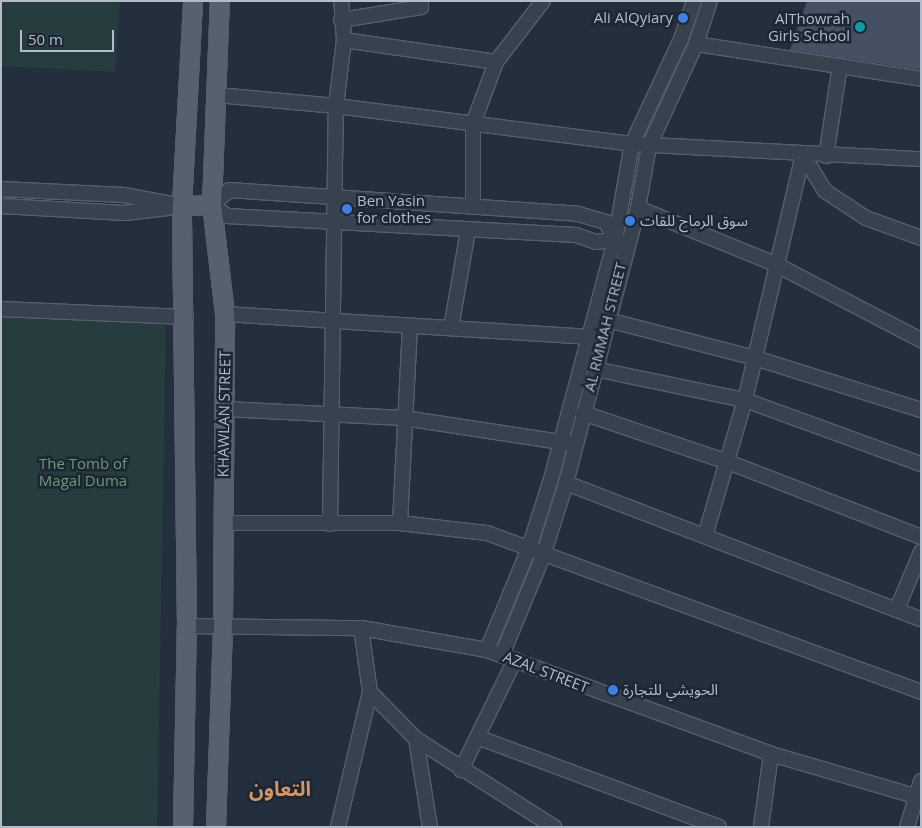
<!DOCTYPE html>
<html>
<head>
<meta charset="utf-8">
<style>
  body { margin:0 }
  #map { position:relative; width:922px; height:828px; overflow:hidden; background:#242f3e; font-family:"Open Sans","Noto Sans Arabic",sans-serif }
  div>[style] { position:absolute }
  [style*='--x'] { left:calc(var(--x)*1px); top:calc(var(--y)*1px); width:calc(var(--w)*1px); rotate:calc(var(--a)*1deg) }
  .green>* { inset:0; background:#263c3f }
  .building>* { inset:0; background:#455162 }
  .roads { filter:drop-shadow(1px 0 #565f6c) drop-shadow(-1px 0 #565f6c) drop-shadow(0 1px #565f6c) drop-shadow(0 -1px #565f6c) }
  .minor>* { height:14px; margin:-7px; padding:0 7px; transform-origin:7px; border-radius:7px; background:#38414e }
  .major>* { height:18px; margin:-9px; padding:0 9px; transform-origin:9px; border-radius:9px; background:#56606e }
  .dots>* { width:14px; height:14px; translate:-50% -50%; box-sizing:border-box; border:2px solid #1d2633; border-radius:50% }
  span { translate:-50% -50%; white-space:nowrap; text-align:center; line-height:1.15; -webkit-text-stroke:5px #1d2633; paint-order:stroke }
  .poi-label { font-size:15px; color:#b4bcc9 }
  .right { translate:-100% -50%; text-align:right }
  .left { translate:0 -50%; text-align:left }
  .street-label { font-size:15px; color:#b4bcc9 }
  .park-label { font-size:15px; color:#6b9a76 }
  .district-label { font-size:20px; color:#d59563; font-weight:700 }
  .frame { position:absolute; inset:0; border:2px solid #b4bcc9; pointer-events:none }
  .scale { position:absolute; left:20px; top:30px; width:94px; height:22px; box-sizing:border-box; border:2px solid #b4bcc9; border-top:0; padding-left:6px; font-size:15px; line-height:18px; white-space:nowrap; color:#b4bcc9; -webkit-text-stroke:4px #1d2633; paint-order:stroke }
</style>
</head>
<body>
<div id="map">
  <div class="green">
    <i style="clip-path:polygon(1px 1px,120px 1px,115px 72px,1px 66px)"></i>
    <i style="clip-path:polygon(1px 312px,166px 320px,157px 827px,1px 827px)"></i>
  </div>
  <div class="building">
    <i style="clip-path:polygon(807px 1px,921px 1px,921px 70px,790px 50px)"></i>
  </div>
  <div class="roads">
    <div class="minor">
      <i style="--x:341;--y:20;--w:81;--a:-9.2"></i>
      <i style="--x:421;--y:7;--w:6;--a:-90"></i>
      <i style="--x:344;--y:40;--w:154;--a:8.2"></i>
      <i style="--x:696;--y:44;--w:228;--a:8.8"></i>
      <i style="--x:217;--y:95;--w:120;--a:5.3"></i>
      <i style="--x:336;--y:106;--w:298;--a:7.3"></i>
      <i style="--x:632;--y:144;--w:289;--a:3"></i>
      <i style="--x:803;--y:155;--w:42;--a:58.6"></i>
      <i style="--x:825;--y:191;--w:49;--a:33.4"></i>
      <i style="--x:866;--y:218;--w:59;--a:20"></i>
      <i style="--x:826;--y:156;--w:91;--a:-81.2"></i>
      <i style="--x:1;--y:189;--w:123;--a:2.8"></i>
      <i style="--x:124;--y:195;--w:59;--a:10.7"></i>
      <i style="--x:1;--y:206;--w:124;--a:3.2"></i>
      <i style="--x:125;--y:213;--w:43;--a:-6.6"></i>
      <i style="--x:473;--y:207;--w:83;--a:-90"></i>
      <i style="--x:473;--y:124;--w:66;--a:-69.6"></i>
      <i style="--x:496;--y:62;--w:77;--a:-52.4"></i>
      <i style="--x:638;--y:208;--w:148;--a:22.2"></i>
      <i style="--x:775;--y:264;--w:165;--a:27.5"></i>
      <i style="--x:615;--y:240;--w:19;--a:174"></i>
      <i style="--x:596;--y:242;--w:21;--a:-161"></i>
      <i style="--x:576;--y:235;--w:350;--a:-176.9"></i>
      <i style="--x:227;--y:216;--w:19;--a:-144"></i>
      <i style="--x:212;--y:205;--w:23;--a:-41"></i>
      <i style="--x:229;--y:190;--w:350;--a:3.9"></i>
      <i style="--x:578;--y:214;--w:29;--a:16"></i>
      <i style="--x:606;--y:222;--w:20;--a:63"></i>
      <i style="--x:615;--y:240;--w:14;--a:36"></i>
      <i style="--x:1;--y:309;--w:185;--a:2.5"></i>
      <i style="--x:225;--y:314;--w:371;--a:3.6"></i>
      <i style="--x:608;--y:320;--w:152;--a:14.5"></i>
      <i style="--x:755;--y:358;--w:174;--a:17.4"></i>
      <i style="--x:451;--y:328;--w:98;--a:-80.1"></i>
      <i style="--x:595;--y:369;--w:153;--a:11.7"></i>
      <i style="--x:745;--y:400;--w:187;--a:20"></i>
      <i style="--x:225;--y:409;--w:179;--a:2.9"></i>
      <i style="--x:404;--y:418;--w:165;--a:8.7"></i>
      <i style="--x:583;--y:413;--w:153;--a:18.7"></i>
      <i style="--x:728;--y:462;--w:207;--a:21.2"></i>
      <i style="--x:566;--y:483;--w:380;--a:21"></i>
      <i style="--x:222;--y:523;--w:178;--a:0"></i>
      <i style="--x:400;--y:523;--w:88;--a:6.6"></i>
      <i style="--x:487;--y:533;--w:462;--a:20.1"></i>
      <i style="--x:400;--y:523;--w:197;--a:-87.1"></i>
      <i style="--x:330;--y:524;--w:418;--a:-89.2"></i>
      <i style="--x:336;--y:106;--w:66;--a:-83.1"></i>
      <i style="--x:344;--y:40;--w:39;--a:-94"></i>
      <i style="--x:705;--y:536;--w:142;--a:-73.6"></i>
      <i style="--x:745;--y:400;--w:252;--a:-76.7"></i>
      <i style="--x:897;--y:609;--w:62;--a:-67.2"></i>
      <i style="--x:187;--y:626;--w:174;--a:0.7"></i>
      <i style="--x:361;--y:628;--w:128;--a:9.9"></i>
      <i style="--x:487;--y:650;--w:302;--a:20.1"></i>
      <i style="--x:771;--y:754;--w:156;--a:16.3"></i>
      <i style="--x:361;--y:628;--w:65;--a:82"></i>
      <i style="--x:370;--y:692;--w:66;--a:45.6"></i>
      <i style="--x:416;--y:739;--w:164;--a:32.5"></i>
      <i style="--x:487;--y:650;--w:110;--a:-67.6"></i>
      <i style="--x:529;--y:548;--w:72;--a:-72.3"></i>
      <i style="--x:551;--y:479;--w:247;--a:-75"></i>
      <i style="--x:615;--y:240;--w:97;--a:-80"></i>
      <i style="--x:632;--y:144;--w:116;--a:-65"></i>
      <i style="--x:681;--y:39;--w:40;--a:-71.1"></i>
      <i style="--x:502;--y:655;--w:107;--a:-67.5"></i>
      <i style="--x:543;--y:556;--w:77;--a:-72.5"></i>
      <i style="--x:566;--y:483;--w:284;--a:-75.3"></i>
      <i style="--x:638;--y:208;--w:63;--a:-79.9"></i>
      <i style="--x:649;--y:146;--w:112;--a:-65.3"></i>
      <i style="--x:696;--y:44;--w:45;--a:-72"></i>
      <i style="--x:477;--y:737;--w:258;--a:20.4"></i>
      <i style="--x:416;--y:739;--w:89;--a:81"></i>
      <i style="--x:461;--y:770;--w:123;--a:-63.9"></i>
      <i style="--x:338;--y:827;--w:139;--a:-76.7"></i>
      <i style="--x:761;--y:827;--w:74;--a:-82.2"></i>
      <i style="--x:907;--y:827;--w:48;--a:-73.1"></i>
    </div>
    <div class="major">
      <i style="--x:182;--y:206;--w:30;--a:-2"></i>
      <i style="--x:183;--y:827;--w:201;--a:-88.9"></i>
      <i style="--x:187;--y:626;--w:420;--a:-90.7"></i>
      <i style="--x:182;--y:206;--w:205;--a:-86.9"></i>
      <i style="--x:216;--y:827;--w:202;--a:-88"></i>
      <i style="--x:223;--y:625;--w:311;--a:-89.6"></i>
      <i style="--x:225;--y:314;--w:110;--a:-96.8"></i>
      <i style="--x:212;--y:205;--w:204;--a:-87.8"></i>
    </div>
  </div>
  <div class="dots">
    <i style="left:683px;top:18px;background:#3f7fe0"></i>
    <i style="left:860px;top:27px;background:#0f9aa8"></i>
    <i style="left:347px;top:209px;background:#3f7fe0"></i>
    <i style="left:630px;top:221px;background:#3f7fe0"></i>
    <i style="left:613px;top:690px;background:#3f7fe0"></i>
  </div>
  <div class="poi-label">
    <span class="right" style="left:673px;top:18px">Ali AlQyiary</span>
    <span class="right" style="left:850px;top:27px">AlThowrah<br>Girls School</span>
    <span class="left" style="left:357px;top:209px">Ben Yasin<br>for clothes</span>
    <span class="left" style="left:640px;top:221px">سوق الرماح للقات</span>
    <span class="left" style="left:623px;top:690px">الحويشي للتجارة</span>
  </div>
  <div class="street-label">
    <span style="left:605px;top:327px;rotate:-76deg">AL RMMAH STREET</span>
    <span style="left:224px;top:414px;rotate:-89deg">KHAWLAN STREET</span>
    <span style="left:546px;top:672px;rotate:21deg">AZAL STREET</span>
  </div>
  <div class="park-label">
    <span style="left:83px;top:472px">The Tomb of<br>Magal Duma</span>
  </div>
  <div class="district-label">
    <span style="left:280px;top:788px">التعاون</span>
  </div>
  <div class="frame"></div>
  <div class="scale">50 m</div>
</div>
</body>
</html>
